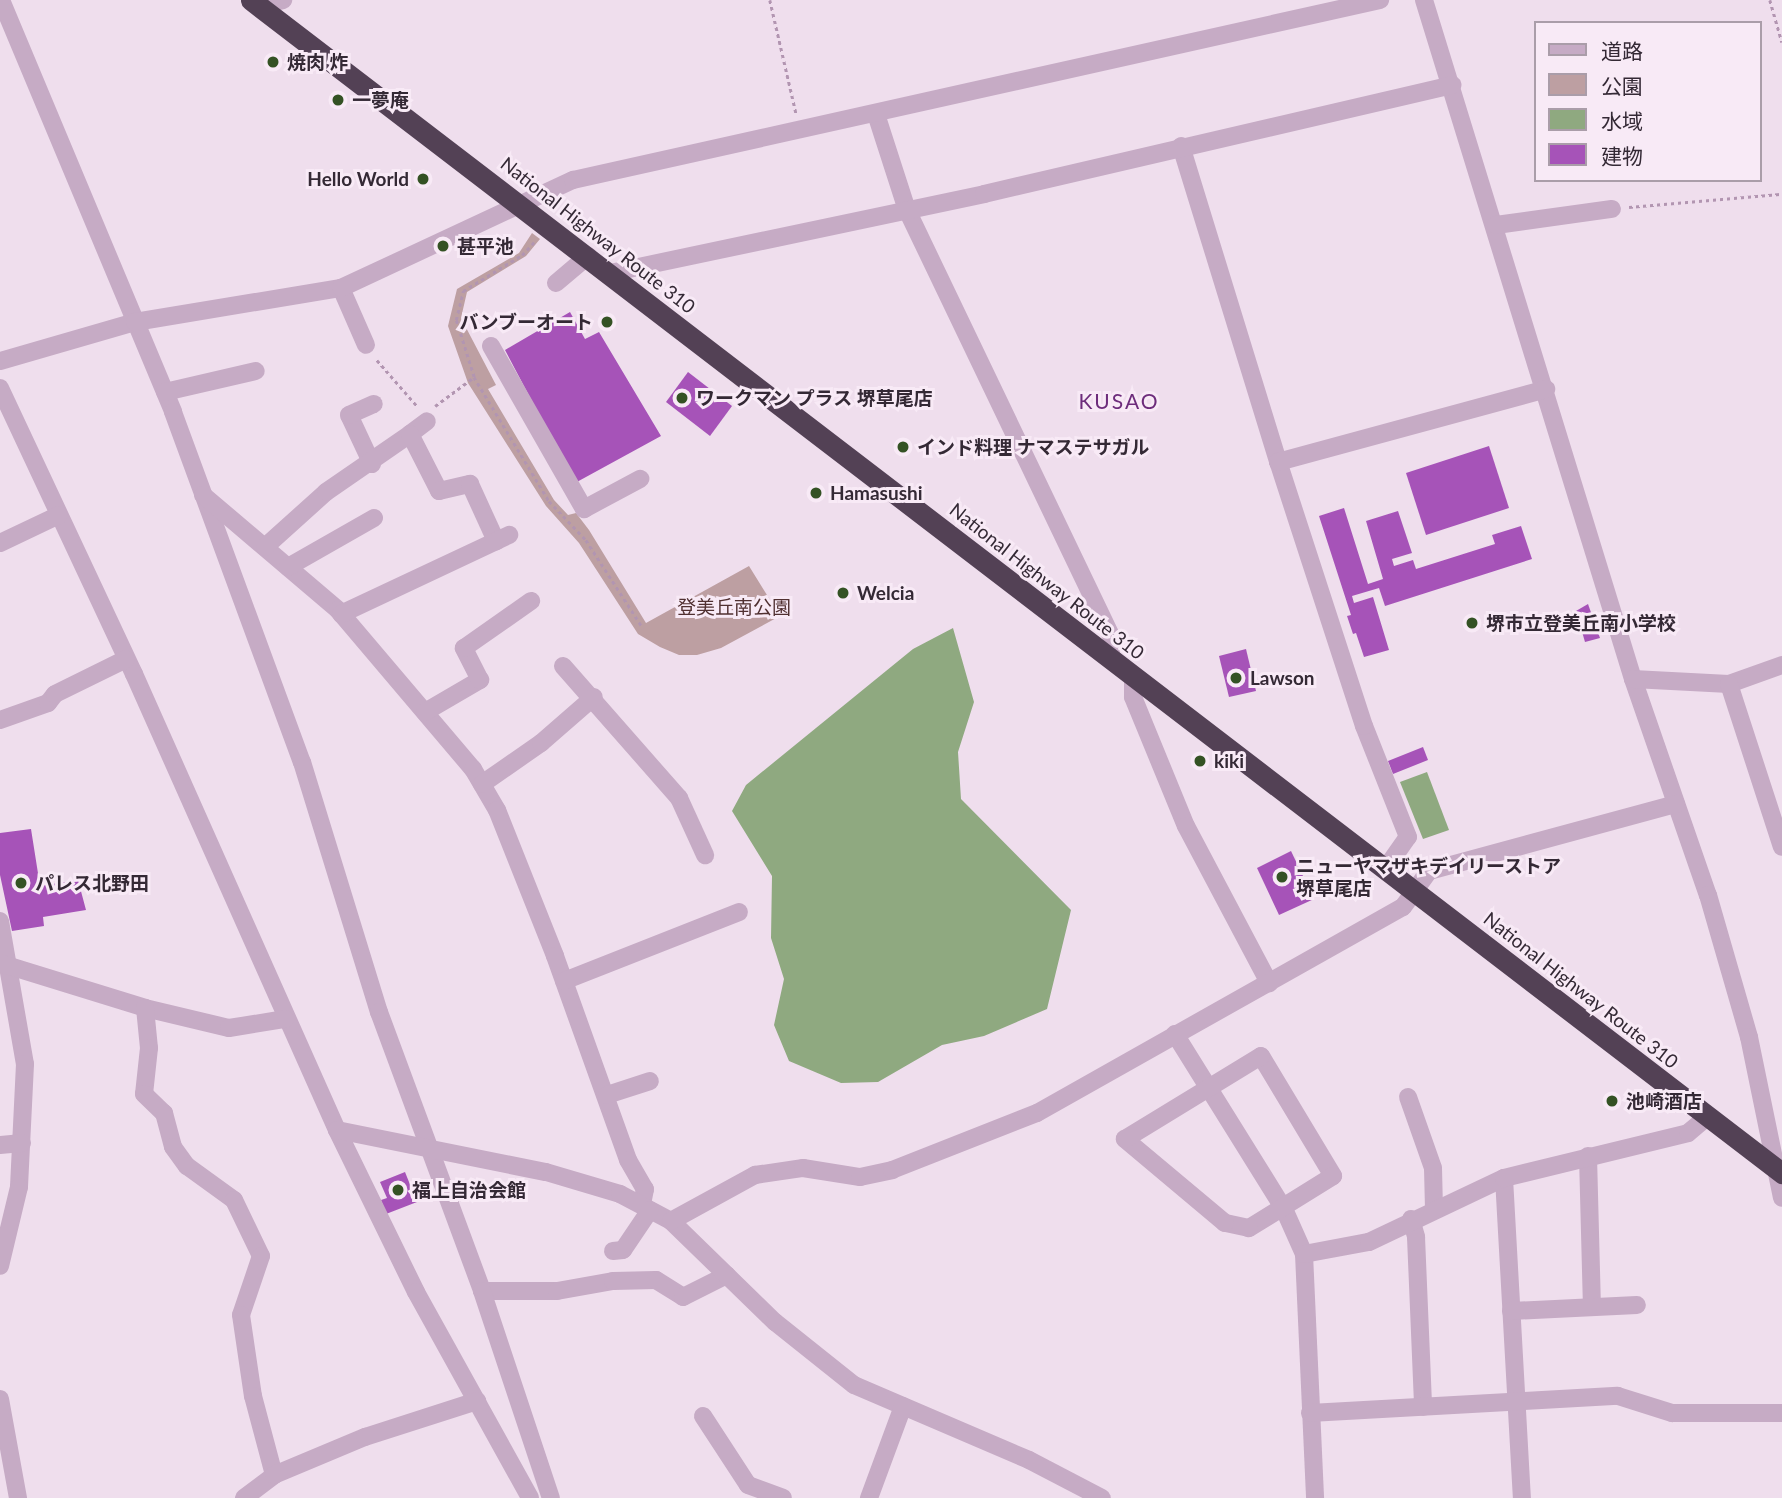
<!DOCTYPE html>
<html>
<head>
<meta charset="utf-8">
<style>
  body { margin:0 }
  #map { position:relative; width:1782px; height:1498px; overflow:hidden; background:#efdeed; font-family:Lato,"Noto Sans JP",sans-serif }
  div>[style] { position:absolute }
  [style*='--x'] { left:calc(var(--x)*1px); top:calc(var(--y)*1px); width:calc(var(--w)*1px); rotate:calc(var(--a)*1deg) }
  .green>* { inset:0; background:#bd9fa2 }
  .water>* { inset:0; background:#8fa980 }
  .building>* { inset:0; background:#a653b8 }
  .path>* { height:2.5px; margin-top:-1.25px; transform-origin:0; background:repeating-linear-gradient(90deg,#b295b1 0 3.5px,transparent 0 7px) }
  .minor>* { height:18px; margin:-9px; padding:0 9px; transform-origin:9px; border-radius:9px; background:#c6abc5 }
  .highway>* { height:21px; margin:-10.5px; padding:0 10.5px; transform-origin:10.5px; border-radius:10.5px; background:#534155 }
  .dots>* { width:19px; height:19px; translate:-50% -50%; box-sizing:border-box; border:4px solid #f8eaf6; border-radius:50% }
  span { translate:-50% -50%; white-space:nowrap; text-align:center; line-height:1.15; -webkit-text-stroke:6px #f8eaf6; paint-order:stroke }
  .poi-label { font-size:19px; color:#342935; font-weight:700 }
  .left { translate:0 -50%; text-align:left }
  .right { translate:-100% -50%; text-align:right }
  .street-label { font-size:19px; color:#342935 }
  .park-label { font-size:19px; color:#503031 }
  .neighbourhood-label { font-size:21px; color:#6d2c7b; letter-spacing:2px }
  .legend { position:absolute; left:1534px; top:21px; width:228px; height:161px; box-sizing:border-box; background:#f8eaf6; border:2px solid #aa9da9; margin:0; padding:9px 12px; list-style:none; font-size:21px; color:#342935 }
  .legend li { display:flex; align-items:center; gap:14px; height:35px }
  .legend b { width:35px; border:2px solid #aa9da9 }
</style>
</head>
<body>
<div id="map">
  <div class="green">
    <i style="clip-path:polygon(532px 233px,540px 239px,526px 256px,467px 292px,461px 318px,496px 385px,488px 389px,554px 500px,568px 515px,576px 513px,589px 530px,646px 623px,749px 566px,780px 616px,721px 648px,697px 655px,679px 655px,660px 647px,638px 634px,579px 543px,546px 506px,468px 383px,448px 326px,457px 289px,519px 253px)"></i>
  </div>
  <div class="water">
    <i style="clip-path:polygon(953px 628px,974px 702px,958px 752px,961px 799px,1071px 910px,1047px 1009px,984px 1036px,942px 1045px,878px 1082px,841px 1083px,789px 1061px,774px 1025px,784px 979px,771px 938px,772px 876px,732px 811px,746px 785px,913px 649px)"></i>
    <i style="clip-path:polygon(1427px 772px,1449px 830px,1423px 839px,1400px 782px)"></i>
  </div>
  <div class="building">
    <i style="clip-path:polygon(570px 312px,585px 339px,599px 332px,661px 436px,575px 483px,505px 350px)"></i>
    <i style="clip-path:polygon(688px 372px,732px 406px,710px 436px,666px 402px)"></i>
    <i style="clip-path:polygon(1489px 446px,1509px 508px,1426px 535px,1406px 473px)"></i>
    <i style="clip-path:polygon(1344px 508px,1368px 584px,1383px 579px,1366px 521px,1398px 511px,1412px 553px,1392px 559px,1394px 566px,1413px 560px,1416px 569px,1495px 544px,1492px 535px,1521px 526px,1532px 559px,1385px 606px,1379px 588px,1352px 596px,1354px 603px,1373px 597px,1389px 650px,1364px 657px,1356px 633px,1353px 634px,1347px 616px,1351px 615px,1319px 516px)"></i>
    <i style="clip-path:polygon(1588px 604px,1600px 638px,1585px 642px,1576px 611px)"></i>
    <i style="clip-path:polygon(1246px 649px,1256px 691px,1229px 697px,1219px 656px)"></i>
    <i style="clip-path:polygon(1423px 747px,1428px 760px,1393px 774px,1388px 761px)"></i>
    <i style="clip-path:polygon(31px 829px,40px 886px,78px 880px,86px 910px,43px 917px,44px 926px,12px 931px,0 875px,0 833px)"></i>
    <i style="clip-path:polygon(1291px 851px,1314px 899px,1279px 915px,1257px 868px)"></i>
    <i style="clip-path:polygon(405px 1172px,417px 1202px,386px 1214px,381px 1200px,387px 1198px,380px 1182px)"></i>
  </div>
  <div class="path">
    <i style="--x:770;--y:0;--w:116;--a:77"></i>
    <i style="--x:1770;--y:0;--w:44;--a:74.1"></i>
    <i style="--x:1629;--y:207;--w:154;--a:-4.9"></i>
    <i style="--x:377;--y:360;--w:62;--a:48.9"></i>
    <i style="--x:474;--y:377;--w:145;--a:58.8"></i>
    <i style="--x:549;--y:501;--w:54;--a:46.5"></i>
    <i style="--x:586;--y:540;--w:105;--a:57.1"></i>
    <i style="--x:435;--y:406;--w:49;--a:-36.6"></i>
    <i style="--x:474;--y:377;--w:60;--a:-107.5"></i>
    <i style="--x:456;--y:320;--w:30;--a:-76"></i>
    <i style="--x:463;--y:291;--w:69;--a:-31.4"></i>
    <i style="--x:522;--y:255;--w:19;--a:-47"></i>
  </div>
  <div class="minor">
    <i style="--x:1;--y:0;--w:446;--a:67.3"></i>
    <i style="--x:173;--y:412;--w:373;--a:69.8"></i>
    <i style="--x:302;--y:762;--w:262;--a:72.9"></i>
    <i style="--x:379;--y:1012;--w:297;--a:69.7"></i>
    <i style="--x:482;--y:1291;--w:75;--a:0"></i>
    <i style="--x:557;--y:1291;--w:57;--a:-10.1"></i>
    <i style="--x:613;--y:1281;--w:43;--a:-1.3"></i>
    <i style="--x:656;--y:1280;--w:32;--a:32"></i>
    <i style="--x:683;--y:1297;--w:49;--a:-26.6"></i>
    <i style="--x:1424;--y:0;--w:710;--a:72.89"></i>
    <i style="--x:1633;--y:679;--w:229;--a:70.9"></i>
    <i style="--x:1708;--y:895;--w:148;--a:73.9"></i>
    <i style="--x:1749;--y:1037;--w:164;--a:78.4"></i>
    <i style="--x:259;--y:6;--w:25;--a:-14"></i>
    <i style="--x:876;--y:114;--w:101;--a:72.1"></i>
    <i style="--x:907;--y:210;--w:475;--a:64.4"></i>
    <i style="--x:1112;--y:638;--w:21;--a:95"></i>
    <i style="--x:1181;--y:146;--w:331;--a:72.9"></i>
    <i style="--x:1496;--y:225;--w:117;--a:-7.9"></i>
    <i style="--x:610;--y:273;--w:382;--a:-11.9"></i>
    <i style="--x:984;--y:194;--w:481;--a:-13.1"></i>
    <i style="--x:556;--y:283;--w:42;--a:-40.2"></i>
    <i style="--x:341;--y:288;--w:62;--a:66.3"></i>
    <i style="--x:491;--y:346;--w:188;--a:60.3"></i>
    <i style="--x:584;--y:509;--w:64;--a:-28.2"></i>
    <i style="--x:0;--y:361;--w:141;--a:-16.1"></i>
    <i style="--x:135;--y:322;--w:209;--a:-9.4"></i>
    <i style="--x:341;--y:288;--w:256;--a:-25"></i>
    <i style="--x:573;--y:180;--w:827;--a:-12.57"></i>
    <i style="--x:0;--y:388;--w:316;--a:64.9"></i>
    <i style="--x:134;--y:674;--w:499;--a:66"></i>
    <i style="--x:337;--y:1130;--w:180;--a:64"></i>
    <i style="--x:416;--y:1292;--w:235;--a:61"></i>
    <i style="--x:165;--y:392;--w:93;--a:-13"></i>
    <i style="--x:410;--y:434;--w:21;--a:-37"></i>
    <i style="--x:372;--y:464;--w:54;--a:-115.1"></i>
    <i style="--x:349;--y:415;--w:27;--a:-24"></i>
    <i style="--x:203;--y:495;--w:177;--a:40.4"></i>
    <i style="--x:338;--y:610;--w:209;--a:49.7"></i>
    <i style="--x:473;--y:769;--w:48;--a:59.7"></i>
    <i style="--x:497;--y:810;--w:157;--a:68.3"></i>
    <i style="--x:555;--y:956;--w:217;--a:70.3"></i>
    <i style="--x:628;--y:1160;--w:34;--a:60"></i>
    <i style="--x:645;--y:1189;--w:16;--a:101"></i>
    <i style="--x:0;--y:543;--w:65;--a:-25.4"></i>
    <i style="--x:265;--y:547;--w:82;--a:-42"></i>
    <i style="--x:326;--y:492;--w:102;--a:-34.6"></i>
    <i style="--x:410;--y:434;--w:64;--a:63"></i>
    <i style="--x:439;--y:491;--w:32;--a:-13"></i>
    <i style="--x:470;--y:484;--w:63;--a:65.5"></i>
    <i style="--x:288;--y:567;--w:99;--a:-29.7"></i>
    <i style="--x:341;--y:614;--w:186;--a:-25.2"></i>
    <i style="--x:563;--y:666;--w:176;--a:48.7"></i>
    <i style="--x:679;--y:798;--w:63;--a:65.5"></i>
    <i style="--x:1133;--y:676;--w:21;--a:90"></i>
    <i style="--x:1133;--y:697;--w:139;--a:67.7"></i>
    <i style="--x:1186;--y:826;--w:178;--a:62.1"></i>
    <i style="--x:1633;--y:679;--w:96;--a:3"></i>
    <i style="--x:1729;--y:684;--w:56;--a:-19.7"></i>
    <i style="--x:1729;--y:684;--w:171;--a:72"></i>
    <i style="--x:425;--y:712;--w:64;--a:-30.2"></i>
    <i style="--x:480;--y:680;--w:36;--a:-117"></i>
    <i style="--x:464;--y:648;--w:82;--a:-35"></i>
    <i style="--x:0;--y:720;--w:51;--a:-19.5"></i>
    <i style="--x:48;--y:703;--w:11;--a:-52"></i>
    <i style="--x:55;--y:694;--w:79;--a:-26.2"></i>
    <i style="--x:482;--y:784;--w:72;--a:-34.8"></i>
    <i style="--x:541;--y:743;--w:70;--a:-41"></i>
    <i style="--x:1386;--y:868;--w:38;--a:-55"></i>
    <i style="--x:1408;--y:837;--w:119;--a:-111.6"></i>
    <i style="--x:1364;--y:726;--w:278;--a:-108"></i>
    <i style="--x:1278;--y:462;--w:278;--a:-15.2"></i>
    <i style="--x:0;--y:921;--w:145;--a:80.1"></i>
    <i style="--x:25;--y:1064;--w:123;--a:92.8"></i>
    <i style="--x:19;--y:1187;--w:81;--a:103.5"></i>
    <i style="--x:0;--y:963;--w:152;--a:17.2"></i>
    <i style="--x:145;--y:1008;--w:86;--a:13.4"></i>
    <i style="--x:229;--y:1028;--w:57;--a:-9.1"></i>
    <i style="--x:564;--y:981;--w:188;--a:-21.5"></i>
    <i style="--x:145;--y:1008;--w:40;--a:84.3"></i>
    <i style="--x:149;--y:1048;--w:46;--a:96.2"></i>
    <i style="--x:144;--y:1094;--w:28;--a:44"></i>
    <i style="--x:164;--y:1113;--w:35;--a:75"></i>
    <i style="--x:173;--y:1147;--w:24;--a:54"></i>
    <i style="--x:187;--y:1166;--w:58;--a:35.9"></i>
    <i style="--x:234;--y:1200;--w:62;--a:64.3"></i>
    <i style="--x:261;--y:1256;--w:62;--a:108.7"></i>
    <i style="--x:241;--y:1315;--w:82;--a:81.6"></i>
    <i style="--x:253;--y:1396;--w:82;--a:75.1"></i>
    <i style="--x:1175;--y:1034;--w:206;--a:58.1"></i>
    <i style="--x:1284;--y:1209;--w:49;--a:66"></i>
    <i style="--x:1304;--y:1254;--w:244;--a:87.4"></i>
    <i style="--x:1261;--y:1056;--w:140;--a:59"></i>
    <i style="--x:1333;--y:1176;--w:99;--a:148.2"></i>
    <i style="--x:1249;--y:1228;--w:25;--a:-168"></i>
    <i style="--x:1225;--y:1223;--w:131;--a:-140"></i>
    <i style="--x:1125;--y:1139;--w:159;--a:-31.4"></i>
    <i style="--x:607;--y:1095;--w:45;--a:-18"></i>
    <i style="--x:1408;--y:1097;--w:75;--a:70.6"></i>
    <i style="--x:1433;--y:1168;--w:42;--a:88.6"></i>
    <i style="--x:337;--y:1130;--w:213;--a:11.4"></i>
    <i style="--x:546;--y:1172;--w:77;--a:16.6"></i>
    <i style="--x:620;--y:1194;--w:58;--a:27.9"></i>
    <i style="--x:671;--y:1221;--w:145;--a:44.2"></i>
    <i style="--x:775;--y:1322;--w:101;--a:38.6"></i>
    <i style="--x:854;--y:1385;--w:190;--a:23.2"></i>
    <i style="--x:1029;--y:1460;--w:82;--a:27.5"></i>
    <i style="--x:0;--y:1145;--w:22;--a:-5"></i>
    <i style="--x:1588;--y:1156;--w:151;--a:88.5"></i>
    <i style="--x:1504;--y:1178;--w:321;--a:86.8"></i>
    <i style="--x:1411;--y:1219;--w:19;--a:74"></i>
    <i style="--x:1416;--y:1237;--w:170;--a:87.6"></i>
    <i style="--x:671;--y:1221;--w:96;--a:-28.7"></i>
    <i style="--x:755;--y:1175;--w:49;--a:-8.3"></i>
    <i style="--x:803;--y:1168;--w:58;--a:9"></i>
    <i style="--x:860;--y:1177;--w:33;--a:-12"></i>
    <i style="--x:892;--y:1170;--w:156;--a:-21.5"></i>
    <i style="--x:1037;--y:1113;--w:420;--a:-29.4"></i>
    <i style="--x:1403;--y:907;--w:44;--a:-54.2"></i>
    <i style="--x:1429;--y:871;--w:256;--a:-15.2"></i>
    <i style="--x:613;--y:1251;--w:10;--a:-6"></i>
    <i style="--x:623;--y:1250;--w:48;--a:-56"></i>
    <i style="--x:1304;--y:1254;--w:66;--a:-10.5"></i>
    <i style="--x:1369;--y:1242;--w:149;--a:-25.4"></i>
    <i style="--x:1504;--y:1178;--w:189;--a:-13.7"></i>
    <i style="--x:1688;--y:1133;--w:25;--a:-40"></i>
    <i style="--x:482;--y:1291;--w:218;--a:71.6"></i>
    <i style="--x:1511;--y:1311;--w:126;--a:-2.7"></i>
    <i style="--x:0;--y:1399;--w:101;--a:79.7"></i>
    <i style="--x:1310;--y:1413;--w:308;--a:-3.2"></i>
    <i style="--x:1618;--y:1396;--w:57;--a:17.5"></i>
    <i style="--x:1672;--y:1413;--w:110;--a:0"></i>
    <i style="--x:703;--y:1416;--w:82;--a:56.9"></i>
    <i style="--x:748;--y:1485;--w:37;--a:20"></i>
    <i style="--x:244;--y:1498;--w:38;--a:-37"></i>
    <i style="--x:274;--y:1475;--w:99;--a:-22.7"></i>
    <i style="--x:365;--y:1437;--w:118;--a:-17.8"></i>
    <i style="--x:869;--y:1498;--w:98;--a:-69.7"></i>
  </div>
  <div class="highway">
    <i style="--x:251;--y:0;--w:1929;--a:37.46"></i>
  </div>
  <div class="dots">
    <i style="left:273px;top:62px;background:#345224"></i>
    <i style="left:338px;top:100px;background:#345224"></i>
    <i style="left:423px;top:179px;background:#345224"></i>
    <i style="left:443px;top:246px;background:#345224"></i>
    <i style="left:607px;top:322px;background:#345224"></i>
    <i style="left:682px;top:398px;background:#345224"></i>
    <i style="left:903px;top:447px;background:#345224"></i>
    <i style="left:816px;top:493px;background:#345224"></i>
    <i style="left:843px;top:593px;background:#345224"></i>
    <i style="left:1472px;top:623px;background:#345224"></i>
    <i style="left:1236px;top:678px;background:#345224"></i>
    <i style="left:1200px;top:761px;background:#345224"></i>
    <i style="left:1282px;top:877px;background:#345224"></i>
    <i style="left:21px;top:883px;background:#345224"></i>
    <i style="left:1612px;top:1101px;background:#345224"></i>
    <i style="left:398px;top:1190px;background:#345224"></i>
  </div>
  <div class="poi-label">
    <span class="left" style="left:287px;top:62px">焼肉 炸</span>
    <span class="left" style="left:352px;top:100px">一夢庵</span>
    <span class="right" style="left:409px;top:179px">Hello World</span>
    <span class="left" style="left:457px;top:246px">甚平池</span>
    <span class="right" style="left:593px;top:322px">バンブーオート</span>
    <span class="left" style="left:696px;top:398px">ワークマン プラス 堺草尾店</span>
    <span class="left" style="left:917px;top:447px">インド料理 ナマステサガル</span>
    <span class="left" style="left:830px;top:493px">Hamasushi</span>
    <span class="left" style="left:857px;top:593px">Welcia</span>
    <span class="left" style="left:1486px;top:623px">堺市立登美丘南小学校</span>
    <span class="left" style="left:1250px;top:678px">Lawson</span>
    <span class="left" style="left:1214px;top:761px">kiki</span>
    <span class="left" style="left:1296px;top:877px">ニューヤマザキデイリーストア<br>堺草尾店</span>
    <span class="left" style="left:35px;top:883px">パレス北野田</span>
    <span class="left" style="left:1626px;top:1101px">池崎酒店</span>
    <span class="left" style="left:412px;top:1190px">福上自治会館</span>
  </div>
  <div class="street-label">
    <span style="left:598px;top:235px;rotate:38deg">National Highway Route 310</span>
    <span style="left:1047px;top:581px;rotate:38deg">National Highway Route 310</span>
    <span style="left:1581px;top:990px;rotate:38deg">National Highway Route 310</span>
  </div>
  <div class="park-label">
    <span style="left:734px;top:607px">登美丘南公園</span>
  </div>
  <div class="neighbourhood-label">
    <span style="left:1119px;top:401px">KUSAO</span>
  </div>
  <ul class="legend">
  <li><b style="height:9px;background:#c6abc5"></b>道路</li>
  <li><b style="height:19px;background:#bd9fa2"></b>公園</li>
  <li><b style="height:19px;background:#8fa980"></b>水域</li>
  <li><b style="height:19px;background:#a653b8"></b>建物</li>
  </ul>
</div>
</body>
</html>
